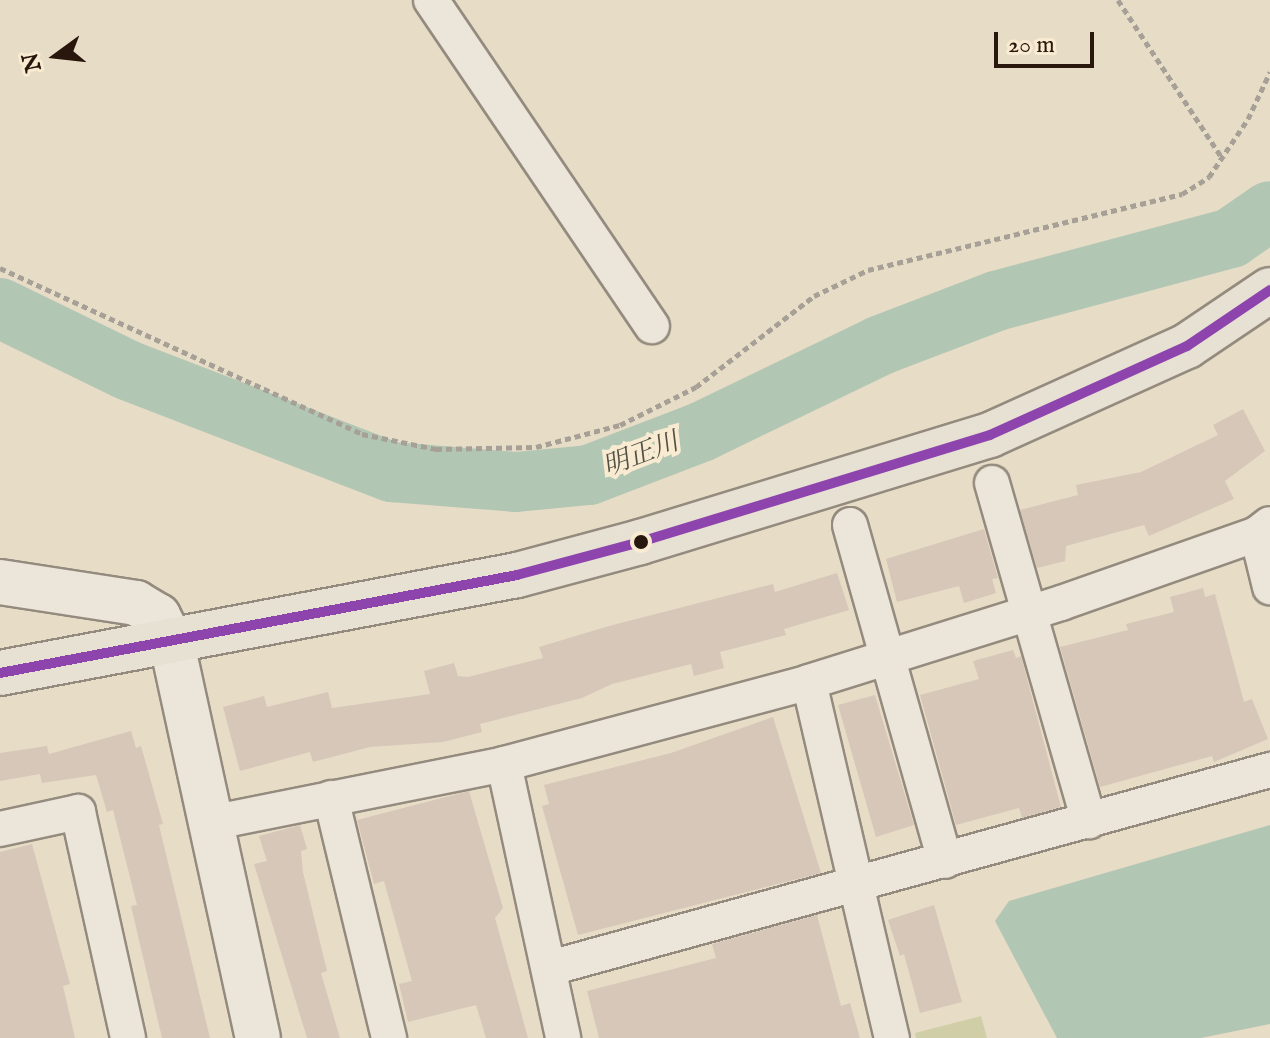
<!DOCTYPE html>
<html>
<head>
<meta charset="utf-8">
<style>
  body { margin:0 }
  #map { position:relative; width:1270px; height:1038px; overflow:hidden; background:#e7dcc6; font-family:"IM FELL English","Noto Serif JP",serif }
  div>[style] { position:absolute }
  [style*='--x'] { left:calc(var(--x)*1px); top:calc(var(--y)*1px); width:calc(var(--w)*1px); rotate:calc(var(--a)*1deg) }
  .green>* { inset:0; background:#d0cea7 }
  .water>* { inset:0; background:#b2c6b4 }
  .river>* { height:60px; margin:-30px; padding:0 30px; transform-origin:30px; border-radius:30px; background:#b2c6b4 }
  .building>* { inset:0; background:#d7c7b9 }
  .path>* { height:5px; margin-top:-2.5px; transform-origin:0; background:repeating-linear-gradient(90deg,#a6a096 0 6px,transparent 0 10px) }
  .roads { filter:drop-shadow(2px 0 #948b7e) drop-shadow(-2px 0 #948b7e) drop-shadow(0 2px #948b7e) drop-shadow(0 -2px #948b7e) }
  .street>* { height:34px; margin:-17px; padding:0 17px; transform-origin:17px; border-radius:17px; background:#ebe5da }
  .secondary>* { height:44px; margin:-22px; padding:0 22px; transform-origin:22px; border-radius:22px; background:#ebe5da }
  .primary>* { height:44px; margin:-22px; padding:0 22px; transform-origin:22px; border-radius:22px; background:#e7e1d4 }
  .bus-1>* { height:10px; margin:-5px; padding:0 5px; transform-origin:5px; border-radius:5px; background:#8e44ad }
  .dots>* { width:22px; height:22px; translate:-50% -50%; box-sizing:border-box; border:4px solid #f8ebd2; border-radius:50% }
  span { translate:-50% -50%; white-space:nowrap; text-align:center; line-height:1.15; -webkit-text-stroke:8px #f8ebd2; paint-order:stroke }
  .water-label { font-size:26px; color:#515044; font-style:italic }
  .north { position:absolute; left:16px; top:16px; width:80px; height:80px; -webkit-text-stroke:6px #f8ebd2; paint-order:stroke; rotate:255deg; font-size:22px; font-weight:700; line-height:32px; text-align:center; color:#29160c }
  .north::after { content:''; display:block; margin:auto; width:28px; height:36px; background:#29160c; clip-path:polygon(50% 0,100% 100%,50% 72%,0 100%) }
  .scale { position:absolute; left:994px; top:32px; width:100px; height:36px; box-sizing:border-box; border:4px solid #29160c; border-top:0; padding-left:10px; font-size:24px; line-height:28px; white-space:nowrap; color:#29160c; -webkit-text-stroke:6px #f8ebd2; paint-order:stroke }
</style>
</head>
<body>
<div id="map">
  <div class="green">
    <i style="clip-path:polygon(981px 1016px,987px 1038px,916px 1038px,915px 1033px)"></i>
  </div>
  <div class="water">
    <i style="clip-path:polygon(1270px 825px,1270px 1024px,1201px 1038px,1057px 1038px,995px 921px,1009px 901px)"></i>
  </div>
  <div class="river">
    <i style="--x:0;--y:308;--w:141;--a:26"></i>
    <i style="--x:127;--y:370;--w:284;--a:21.1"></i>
    <i style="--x:392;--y:472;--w:124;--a:4.6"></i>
    <i style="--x:516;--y:482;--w:73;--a:-5.5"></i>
    <i style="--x:589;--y:475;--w:120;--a:-21"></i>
    <i style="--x:701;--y:432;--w:200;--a:-25.8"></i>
    <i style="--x:881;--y:345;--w:123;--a:-20.9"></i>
    <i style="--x:996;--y:301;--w:243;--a:-15"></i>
    <i style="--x:1231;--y:238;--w:47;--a:-34.7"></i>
  </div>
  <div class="building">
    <i style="clip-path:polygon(1243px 409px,1265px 451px,1225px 481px,1234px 499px,1149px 536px,1144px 525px,1066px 546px,1065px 561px,1037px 568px,1020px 510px,1078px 495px,1076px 485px,1141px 472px,1218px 435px,1213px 425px)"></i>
    <i style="clip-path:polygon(984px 529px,998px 578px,992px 579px,996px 593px,964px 603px,959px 586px,897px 602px,886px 559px)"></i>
    <i style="clip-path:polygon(837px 573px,849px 610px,784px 629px,786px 635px,720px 652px,724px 668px,694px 676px,691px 664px,612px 684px,582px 698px,480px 724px,482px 732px,443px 742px,370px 747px,313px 762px,310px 752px,240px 771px,223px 707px,264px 696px,267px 707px,328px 692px,332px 708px,430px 694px,424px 671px,454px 663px,458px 676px,468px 677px,543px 658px,539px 647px,609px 626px,773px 584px,775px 592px)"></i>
    <i style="clip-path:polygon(1203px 588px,1205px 597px,1215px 594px,1244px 702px,1252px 699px,1268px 739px,1214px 762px,1212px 756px,1100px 787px,1060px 647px,1128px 630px,1126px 624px,1174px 612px,1170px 597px)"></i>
    <i style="clip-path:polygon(1013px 650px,1016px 658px,1021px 656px,1061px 807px,1022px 818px,1019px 808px,956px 825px,920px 695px,979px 679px,973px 661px)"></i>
    <i style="clip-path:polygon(875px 695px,914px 825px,876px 837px,838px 705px)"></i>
    <i style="clip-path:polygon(773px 717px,821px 873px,578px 935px,542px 806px,549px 804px,544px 785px,671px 753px)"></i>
    <i style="clip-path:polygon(131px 731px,136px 748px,141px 746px,163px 824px,159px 825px,210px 1038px,162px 1038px,131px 906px,137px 905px,113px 810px,107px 812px,96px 775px,42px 783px,40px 774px,0 781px,0 753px,47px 746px,49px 754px)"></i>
    <i style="clip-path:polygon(469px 791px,503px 908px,495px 918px,528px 1038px,486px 1038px,476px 1005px,408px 1022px,399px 984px,412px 981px,384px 881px,374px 884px,357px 820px)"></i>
    <i style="clip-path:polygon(300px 825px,307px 849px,301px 851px,303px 872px,327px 971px,321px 973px,340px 1038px,307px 1038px,254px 864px,267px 861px,259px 836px)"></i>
    <i style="clip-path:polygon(32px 844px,70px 984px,63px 986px,75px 1038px,0 1038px,0 852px)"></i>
    <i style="clip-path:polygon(934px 905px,962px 1002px,920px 1013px,904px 954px,900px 956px,888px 920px)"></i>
    <i style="clip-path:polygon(817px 915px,841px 1006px,850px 1003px,860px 1038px,599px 1038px,587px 991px,716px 958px,712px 944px)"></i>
  </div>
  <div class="path">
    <i style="--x:1118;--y:0;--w:189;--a:56.6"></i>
    <i style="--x:0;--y:268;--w:398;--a:24.6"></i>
    <i style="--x:362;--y:434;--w:76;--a:11.5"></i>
    <i style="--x:436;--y:449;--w:100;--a:-1.1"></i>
    <i style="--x:536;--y:447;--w:87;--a:-14.7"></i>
    <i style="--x:620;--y:425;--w:85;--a:-26.6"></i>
    <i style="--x:696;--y:387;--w:149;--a:-37.6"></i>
    <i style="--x:814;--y:296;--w:60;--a:-25.7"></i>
    <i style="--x:868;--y:270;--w:323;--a:-13.6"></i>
    <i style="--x:1182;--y:194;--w:32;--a:-32"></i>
    <i style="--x:1209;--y:177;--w:70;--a:-56.1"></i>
    <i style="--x:1248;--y:119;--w:52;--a:-64.9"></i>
  </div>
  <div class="roads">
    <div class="street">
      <i style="--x:431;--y:0;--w:394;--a:55.9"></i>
      <i style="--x:992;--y:483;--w:352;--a:74"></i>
      <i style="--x:850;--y:525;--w:349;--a:74.2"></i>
      <i style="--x:1257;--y:534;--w:55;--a:76.2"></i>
      <i style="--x:809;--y:682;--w:366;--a:76.9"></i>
      <i style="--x:504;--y:764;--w:280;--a:77.8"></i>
      <i style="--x:331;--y:798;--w:247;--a:76.4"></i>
      <i style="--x:210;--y:823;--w:300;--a:-11.3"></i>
      <i style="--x:504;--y:764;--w:316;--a:-15"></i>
      <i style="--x:809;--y:682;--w:264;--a:-17.4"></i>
      <i style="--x:1061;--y:603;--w:208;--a:-19.4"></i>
      <i style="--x:1257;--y:534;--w:16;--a:-38"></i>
      <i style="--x:0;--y:829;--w:80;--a:-12.3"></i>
      <i style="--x:78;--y:812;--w:231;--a:77.5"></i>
      <i style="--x:550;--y:968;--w:747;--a:-15.38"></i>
    </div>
    <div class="secondary">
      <i style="--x:0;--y:582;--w:138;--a:8.8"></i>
      <i style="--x:136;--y:603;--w:26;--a:31"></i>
      <i style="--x:158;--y:616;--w:31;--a:63"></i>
      <i style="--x:172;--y:644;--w:403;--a:77.7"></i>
    </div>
    <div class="primary">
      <i style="--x:0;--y:673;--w:526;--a:-10.73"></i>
      <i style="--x:517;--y:575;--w:127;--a:-15"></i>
      <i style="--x:640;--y:542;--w:366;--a:-17"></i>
      <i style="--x:990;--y:435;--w:216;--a:-24.3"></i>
      <i style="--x:1187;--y:346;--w:100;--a:-34"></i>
    </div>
  </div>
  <div class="bus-1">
    <i style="--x:0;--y:673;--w:526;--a:-10.73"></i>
    <i style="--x:517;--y:575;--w:127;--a:-15"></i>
    <i style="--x:640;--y:542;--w:366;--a:-17"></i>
    <i style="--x:990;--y:435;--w:216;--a:-24.3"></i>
    <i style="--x:1187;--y:346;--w:100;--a:-34"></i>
  </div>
  <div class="dots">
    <i style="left:641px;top:542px;background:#29160c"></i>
  </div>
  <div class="water-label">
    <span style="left:641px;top:455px;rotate:-21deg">明正川</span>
  </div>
  <div class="north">N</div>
  <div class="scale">20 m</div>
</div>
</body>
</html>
